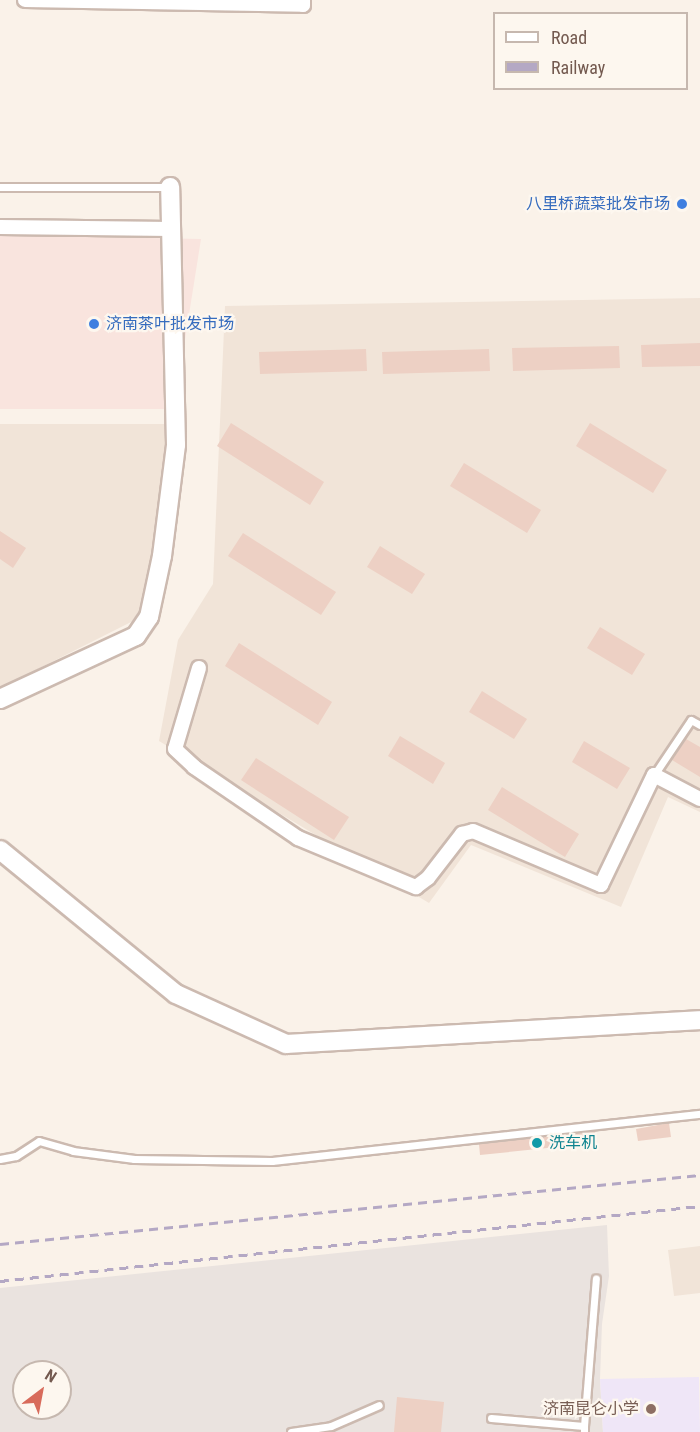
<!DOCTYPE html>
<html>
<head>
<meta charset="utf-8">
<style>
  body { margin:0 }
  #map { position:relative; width:700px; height:1432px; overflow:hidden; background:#faf2e9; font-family:"Roboto Condensed","Noto Sans SC",sans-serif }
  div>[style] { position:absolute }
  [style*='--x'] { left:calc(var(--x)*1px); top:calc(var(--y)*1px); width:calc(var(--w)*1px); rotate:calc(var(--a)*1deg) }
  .residential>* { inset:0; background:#f1e4d8 }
  .commercial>* { inset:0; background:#f9e4de }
  .industrial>* { inset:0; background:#eae3df }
  .education>* { inset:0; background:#efe6f7 }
  .building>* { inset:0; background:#edd0c4 }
  .roads { filter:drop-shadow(2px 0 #ccbab0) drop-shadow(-2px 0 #ccbab0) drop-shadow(0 2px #ccbab0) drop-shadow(0 -2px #ccbab0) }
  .lane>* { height:7px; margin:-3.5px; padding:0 3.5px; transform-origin:3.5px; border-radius:3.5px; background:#fff }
  .street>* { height:14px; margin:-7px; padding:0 7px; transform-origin:7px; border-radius:7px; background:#fff }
  .secondary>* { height:18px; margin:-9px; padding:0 9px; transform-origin:9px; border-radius:9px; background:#fff }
  .rail>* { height:3px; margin-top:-1.5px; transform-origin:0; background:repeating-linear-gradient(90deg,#b4a8c4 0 9px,transparent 0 15px) }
  .dots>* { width:16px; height:16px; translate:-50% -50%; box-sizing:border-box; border:3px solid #fdf7ef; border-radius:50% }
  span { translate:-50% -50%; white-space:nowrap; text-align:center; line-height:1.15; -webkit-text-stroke:4.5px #fdf7ef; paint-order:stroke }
  .shop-label { font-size:16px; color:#366cbe }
  .right { translate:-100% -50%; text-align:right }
  .left { translate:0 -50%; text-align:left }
  .culture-label { font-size:16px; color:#0d838f }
  .education-label { font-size:16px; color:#785e54 }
  .legend { position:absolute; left:493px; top:12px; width:195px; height:78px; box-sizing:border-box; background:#fdf7ef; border:2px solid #c6b8af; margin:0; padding:8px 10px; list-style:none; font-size:18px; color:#73594f }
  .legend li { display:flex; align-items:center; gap:12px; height:30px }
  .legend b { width:30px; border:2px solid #c6b8af }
  .north { position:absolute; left:12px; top:1360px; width:60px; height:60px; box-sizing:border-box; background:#fdf7ef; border:2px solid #c6b8af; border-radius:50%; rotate:32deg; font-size:16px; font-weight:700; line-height:24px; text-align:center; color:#73594f }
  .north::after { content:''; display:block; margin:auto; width:21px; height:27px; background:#d86b5b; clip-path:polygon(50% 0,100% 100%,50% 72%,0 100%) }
</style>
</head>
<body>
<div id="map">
  <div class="residential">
    <i style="clip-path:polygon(700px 298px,700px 812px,668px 797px,621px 907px,471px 845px,429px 903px,159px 741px,178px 640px,213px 584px,225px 306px)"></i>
    <i style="clip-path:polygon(0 424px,167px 424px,174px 505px,141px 617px,0 688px)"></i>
    <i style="clip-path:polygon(700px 1246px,700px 1293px,674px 1296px,668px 1250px)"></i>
  </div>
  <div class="commercial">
    <i style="clip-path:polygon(0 235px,201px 239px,174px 409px,0 409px)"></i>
  </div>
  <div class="industrial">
    <i style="clip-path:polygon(evenodd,607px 1225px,609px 1276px,602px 1324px,600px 1379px,603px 1432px,0 1432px,0 1288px,607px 1225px,24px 1372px,60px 1372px,60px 1408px,24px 1408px,24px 1372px)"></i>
  </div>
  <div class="education">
    <i style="clip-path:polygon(699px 1377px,700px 1432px,603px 1432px,600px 1379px)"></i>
  </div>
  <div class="building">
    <i style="clip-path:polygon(700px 343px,700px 366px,642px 367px,641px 345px)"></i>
    <i style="clip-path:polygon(619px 346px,620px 368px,513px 371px,512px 348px)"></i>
    <i style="clip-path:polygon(366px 349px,367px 371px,260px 374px,259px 352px)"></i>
    <i style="clip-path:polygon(489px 349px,490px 371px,383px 374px,382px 352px)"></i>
    <i style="clip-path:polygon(231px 423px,324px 482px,310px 505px,217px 446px)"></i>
    <i style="clip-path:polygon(590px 423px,667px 470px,653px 493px,576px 446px)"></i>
    <i style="clip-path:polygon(464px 463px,541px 510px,527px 533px,450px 486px)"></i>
    <i style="clip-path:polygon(0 531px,26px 548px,13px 568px,0 559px)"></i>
    <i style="clip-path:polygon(243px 533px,336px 592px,321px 615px,228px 556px)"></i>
    <i style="clip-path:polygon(380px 546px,425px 574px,412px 594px,367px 567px)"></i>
    <i style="clip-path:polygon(600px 627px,645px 654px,632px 675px,587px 648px)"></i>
    <i style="clip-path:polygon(239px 643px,332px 702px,318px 725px,225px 666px)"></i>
    <i style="clip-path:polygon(482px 691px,527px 719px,514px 739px,469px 712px)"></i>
    <i style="clip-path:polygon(400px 736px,445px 763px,433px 784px,388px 756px)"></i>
    <i style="clip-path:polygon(686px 739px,700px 747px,700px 777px,672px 760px)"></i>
    <i style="clip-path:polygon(584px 741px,630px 768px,617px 789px,572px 762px)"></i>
    <i style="clip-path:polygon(256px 758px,349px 817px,334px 840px,241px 780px)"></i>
    <i style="clip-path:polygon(502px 787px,579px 834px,565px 857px,488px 810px)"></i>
    <i style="clip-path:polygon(669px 1123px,671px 1137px,638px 1141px,636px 1129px)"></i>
    <i style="clip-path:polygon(595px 1131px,596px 1143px,480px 1155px,479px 1144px)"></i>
    <i style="clip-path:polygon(397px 1397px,444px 1402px,441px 1432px,394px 1432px)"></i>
  </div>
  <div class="roads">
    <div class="lane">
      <i style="--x:0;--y:187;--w:168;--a:0"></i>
      <i style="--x:654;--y:775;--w:66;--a:-56.1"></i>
      <i style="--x:691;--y:720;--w:10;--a:29"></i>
      <i style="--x:0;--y:1159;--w:16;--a:-11"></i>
      <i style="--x:16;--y:1156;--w:27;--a:-33"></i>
      <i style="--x:39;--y:1141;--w:35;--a:16"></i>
      <i style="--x:73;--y:1151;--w:62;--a:7.5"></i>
      <i style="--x:134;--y:1159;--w:138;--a:0.8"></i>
      <i style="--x:272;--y:1161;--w:431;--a:-6.3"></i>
      <i style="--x:491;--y:1418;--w:93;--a:4.9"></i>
      <i style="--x:584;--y:1426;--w:6;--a:90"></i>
      <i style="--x:584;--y:1426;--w:148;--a:-85.4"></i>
      <i style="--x:291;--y:1432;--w:40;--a:-8.5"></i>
      <i style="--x:331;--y:1426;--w:52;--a:-23.6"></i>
    </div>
    <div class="street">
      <i style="--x:25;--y:0;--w:278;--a:1"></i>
      <i style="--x:303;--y:5;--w:5;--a:-90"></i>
      <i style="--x:0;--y:227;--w:171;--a:0.7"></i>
      <i style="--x:199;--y:668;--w:84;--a:106.5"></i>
      <i style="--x:175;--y:749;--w:26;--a:43"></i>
      <i style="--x:194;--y:767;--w:126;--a:34.3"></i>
      <i style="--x:298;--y:838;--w:128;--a:22.6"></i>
      <i style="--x:416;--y:887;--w:15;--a:-37"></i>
      <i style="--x:428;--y:878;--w:56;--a:-52.3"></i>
      <i style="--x:462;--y:834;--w:11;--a:-15"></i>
      <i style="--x:473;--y:831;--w:139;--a:22.9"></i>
      <i style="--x:601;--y:885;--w:122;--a:-64.3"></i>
      <i style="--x:654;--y:775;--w:52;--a:27.6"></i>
    </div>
    <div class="secondary">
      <i style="--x:0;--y:699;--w:150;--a:-24.9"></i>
      <i style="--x:136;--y:636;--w:23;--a:-56"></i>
      <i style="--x:149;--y:617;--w:62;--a:-78"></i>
      <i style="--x:162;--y:556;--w:112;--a:-82.8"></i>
      <i style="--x:176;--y:445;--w:258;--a:-91.3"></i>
      <i style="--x:0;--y:850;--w:227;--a:39.3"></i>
      <i style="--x:176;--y:994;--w:121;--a:24.4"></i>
      <i style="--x:286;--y:1044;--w:415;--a:-3.3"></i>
    </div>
  </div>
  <div class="rail">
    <i style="--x:0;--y:1244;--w:703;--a:-5.63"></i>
    <i style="--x:0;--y:1281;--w:704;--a:-6.12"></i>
  </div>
  <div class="dots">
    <i style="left:682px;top:204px;background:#3f7fe0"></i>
    <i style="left:94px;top:324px;background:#3f7fe0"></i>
    <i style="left:537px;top:1143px;background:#0f9aa8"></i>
    <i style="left:651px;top:1409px;background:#8d6e63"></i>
  </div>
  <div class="shop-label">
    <span class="right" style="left:670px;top:204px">八里桥蔬菜批发市场</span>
    <span class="left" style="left:106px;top:324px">济南茶叶批发市场</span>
  </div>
  <div class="culture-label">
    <span class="left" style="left:549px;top:1143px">洗车机</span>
  </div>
  <div class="education-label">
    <span class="right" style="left:639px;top:1409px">济南昆仑小学</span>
  </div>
  <ul class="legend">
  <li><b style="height:8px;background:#fff"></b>Road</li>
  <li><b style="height:8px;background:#b4a8c4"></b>Railway</li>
  </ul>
  <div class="north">N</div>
</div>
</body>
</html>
